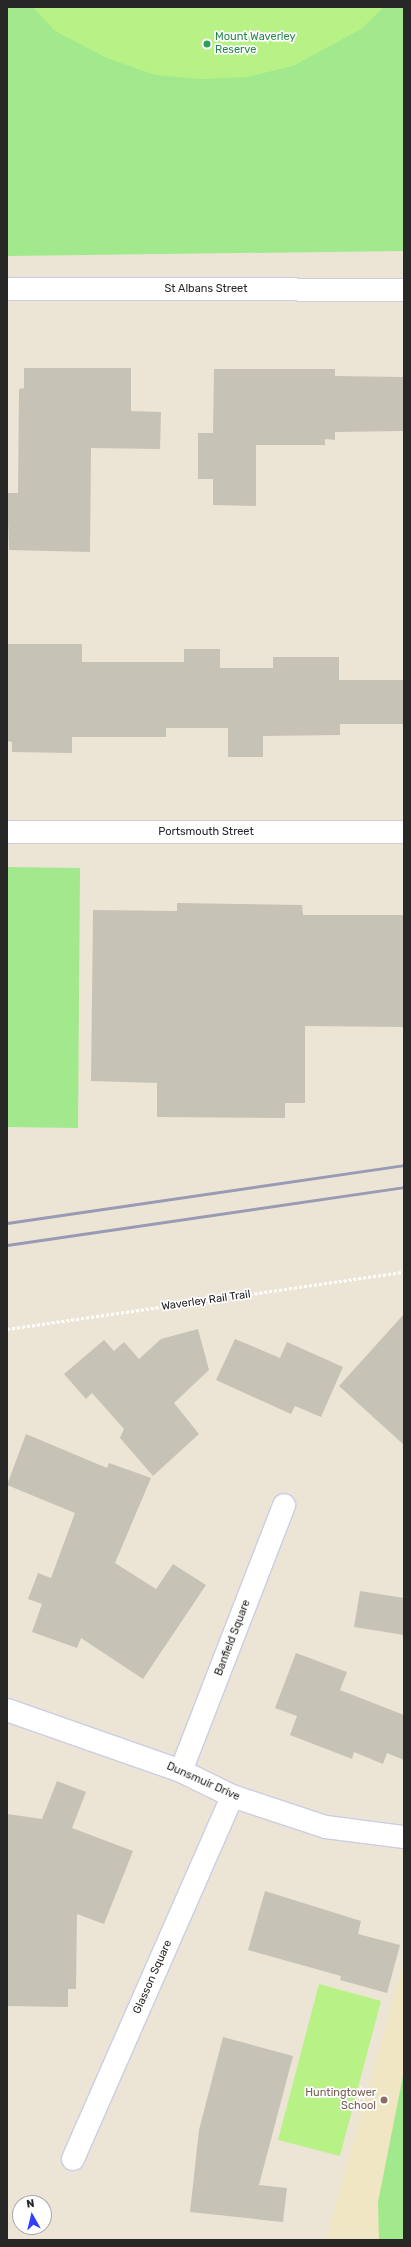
<!DOCTYPE html>
<html>
<head>
<meta charset="utf-8">
<style>
  body { margin:0 }
  #map { position:relative; width:411px; height:2247px; overflow:hidden; background:#ece5d6; font-family:Rubik,sans-serif }
  div>[style] { position:absolute }
  [style*='--x'] { left:calc(var(--x)*1px); top:calc(var(--y)*1px); width:calc(var(--w)*1px); rotate:calc(var(--a)*1deg) }
  .education>* { inset:0; background:#f0e6c3 }
  .green>* { inset:0; background:#a1e98c }
  .pitch>* { inset:0; background:#b8f286 }
  .building>* { inset:0; background:#c7c2b6 }
  .path>* { height:2.5px; margin-top:-1.25px; transform-origin:0; background:repeating-linear-gradient(90deg,#fff 0 3px,transparent 0 5px) }
  .roads { filter:drop-shadow(1px 0 #cbcde3) drop-shadow(-1px 0 #cbcde3) drop-shadow(0 1px #cbcde3) drop-shadow(0 -1px #cbcde3) }
  .street>* { height:22px; margin:-11px; padding:0 11px; transform-origin:11px; border-radius:11px; background:#fff }
  .rail>* { height:3px; margin:-1.5px; padding:0 1.5px; transform-origin:1.5px; border-radius:1.5px; background:#999ab4 }
  .dots>* { width:11px; height:11px; translate:-50% -50%; box-sizing:border-box; border:2px solid #fff; border-radius:50% }
  span { translate:-50% -50%; white-space:nowrap; text-align:center; line-height:1.15; -webkit-text-stroke:3.5px #fff; paint-order:stroke }
  .leisure-label { font-size:11px; color:#27864d }
  .left { translate:0 -50%; text-align:left }
  .street-label { font-size:11px; color:#272727 }
  .education-label { font-size:11px; color:#785e54 }
  .right { translate:-100% -50%; text-align:right }
  .frame { position:absolute; inset:0; border:8px solid #272727; pointer-events:none }
  .north { position:absolute; left:12px; top:2195px; width:40px; height:40px; box-sizing:border-box; background:#fff; border:1px solid #a9a9a9; border-radius:50%; rotate:352deg; font-size:11px; font-weight:700; line-height:16px; text-align:center; color:#272727 }
  .north::after { content:''; display:block; margin:auto; width:14px; height:18px; background:#303fff; clip-path:polygon(50% 0,100% 100%,50% 72%,0 100%) }
</style>
</head>
<body>
<div id="map">
  <div class="education">
    <i style="clip-path:polygon(404px 1960px,404px 2240px,326px 2240px)"></i>
  </div>
  <div class="green">
    <i style="clip-path:polygon(7px 7px,404px 7px,404px 251px,7px 256px)"></i>
    <i style="clip-path:polygon(7px 867px,80px 868px,78px 1128px,7px 1127px)"></i>
    <i style="clip-path:polygon(404px 2071px,404px 2240px,379px 2240px,378px 2202px)"></i>
  </div>
  <div class="pitch">
    <i style="clip-path:polygon(33px 7px,384px 7px,361px 29px,293px 66px,247px 77px,202px 79px,155px 75px,107px 58px,55px 31px)"></i>
    <i style="clip-path:polygon(319px 1984px,381px 2001px,340px 2156px,278px 2140px)"></i>
  </div>
  <div class="building">
    <i style="clip-path:polygon(24px 368px,131px 368px,131px 411px,161px 412px,160px 449px,91px 448px,90px 552px,9px 550px,7px 493px,18px 493px,19px 389px,24px 388px)"></i>
    <i style="clip-path:polygon(214px 369px,335px 369px,335px 376px,404px 377px,404px 431px,335px 432px,335px 440px,325px 439px,325px 445px,256px 445px,256px 506px,213px 505px,213px 479px,198px 479px,198px 433px,213px 433px)"></i>
    <i style="clip-path:polygon(8px 644px,82px 644px,82px 662px,184px 662px,184px 649px,220px 649px,220px 668px,273px 668px,273px 657px,339px 657px,339px 680px,404px 680px,404px 724px,340px 724px,340px 735px,263px 736px,263px 757px,228px 757px,228px 728px,166px 728px,166px 737px,72px 737px,72px 753px,12px 752px,12px 742px,7px 741px)"></i>
    <i style="clip-path:polygon(177px 903px,302px 905px,303px 915px,404px 915px,404px 1027px,305px 1026px,305px 1103px,285px 1103px,285px 1118px,157px 1117px,157px 1083px,91px 1081px,93px 910px,177px 911px)"></i>
    <i style="clip-path:polygon(404px 1314px,404px 1445px,339px 1386px)"></i>
    <i style="clip-path:polygon(198px 1329px,209px 1370px,174px 1403px,199px 1434px,153px 1476px,120px 1438px,124px 1429px,92px 1393px,86px 1399px,64px 1374px,104px 1340px,114px 1351px,124px 1342px,139px 1359px,161px 1339px)"></i>
    <i style="clip-path:polygon(235px 1339px,280px 1358px,287px 1342px,343px 1367px,321px 1417px,295px 1406px,291px 1414px,216px 1380px)"></i>
    <i style="clip-path:polygon(26px 1434px,107px 1468px,109px 1463px,151px 1478px,115px 1563px,156px 1589px,173px 1564px,206px 1585px,143px 1679px,81px 1638px,77px 1648px,32px 1632px,42px 1604px,28px 1599px,38px 1573px,51px 1578px,75px 1513px,7px 1485px)"></i>
    <i style="clip-path:polygon(360px 1591px,404px 1598px,404px 1635px,354px 1627px)"></i>
    <i style="clip-path:polygon(296px 1653px,347px 1672px,340px 1690px,404px 1715px,404px 1760px,387px 1753px,383px 1764px,354px 1752px,352px 1759px,290px 1735px,297px 1716px,275px 1708px)"></i>
    <i style="clip-path:polygon(57px 1781px,86px 1792px,72px 1828px,133px 1851px,104px 1924px,77px 1914px,76px 1989px,68px 1989px,68px 2007px,7px 2006px,7px 1814px,42px 1819px)"></i>
    <i style="clip-path:polygon(265px 1891px,361px 1921px,358px 1934px,400px 1945px,387px 1993px,340px 1980px,341px 1976px,248px 1950px)"></i>
    <i style="clip-path:polygon(223px 2037px,293px 2056px,259px 2185px,287px 2188px,283px 2222px,190px 2212px,199px 2130px)"></i>
  </div>
  <div class="path">
    <i style="--x:7;--y:1329;--w:401;--a:-8.2"></i>
  </div>
  <div class="roads">
    <div class="street">
      <i style="--x:7;--y:289;--w:397;--a:0.1"></i>
      <i style="--x:7;--y:832;--w:397;--a:0"></i>
      <i style="--x:7;--y:1710;--w:184;--a:19.3"></i>
      <i style="--x:181;--y:1771;--w:57;--a:26.1"></i>
      <i style="--x:232;--y:1796;--w:99;--a:18.3"></i>
      <i style="--x:326;--y:1827;--w:79;--a:7.3"></i>
      <i style="--x:181;--y:1771;--w:285;--a:-68.8"></i>
      <i style="--x:73;--y:2159;--w:396;--a:-66.3"></i>
    </div>
  </div>
  <div class="rail">
    <i style="--x:7;--y:1223;--w:401;--a:-8.3"></i>
    <i style="--x:7;--y:1245;--w:401;--a:-8.3"></i>
  </div>
  <div class="dots">
    <i style="left:207px;top:44px;background:#2e9e5b"></i>
    <i style="left:384px;top:2100px;background:#8d6e63"></i>
  </div>
  <div class="leisure-label">
    <span class="left" style="left:215px;top:44px">Mount Waverley<br>Reserve</span>
  </div>
  <div class="street-label">
    <span style="left:206px;top:289px">St Albans Street</span>
    <span style="left:206px;top:832px">Portsmouth Street</span>
    <span style="left:206px;top:1301px;rotate:-8deg">Waverley Rail Trail</span>
    <span style="left:233px;top:1638px;rotate:-69deg">Banfield Square</span>
    <span style="left:203px;top:1782px;rotate:24deg">Dunsmuir Drive</span>
    <span style="left:153px;top:1977px;rotate:-66deg">Glasson Square</span>
  </div>
  <div class="education-label">
    <span class="right" style="left:376px;top:2100px">Huntingtower<br>School</span>
  </div>
  <div class="frame"></div>
  <div class="north">N</div>
</div>
</body>
</html>
